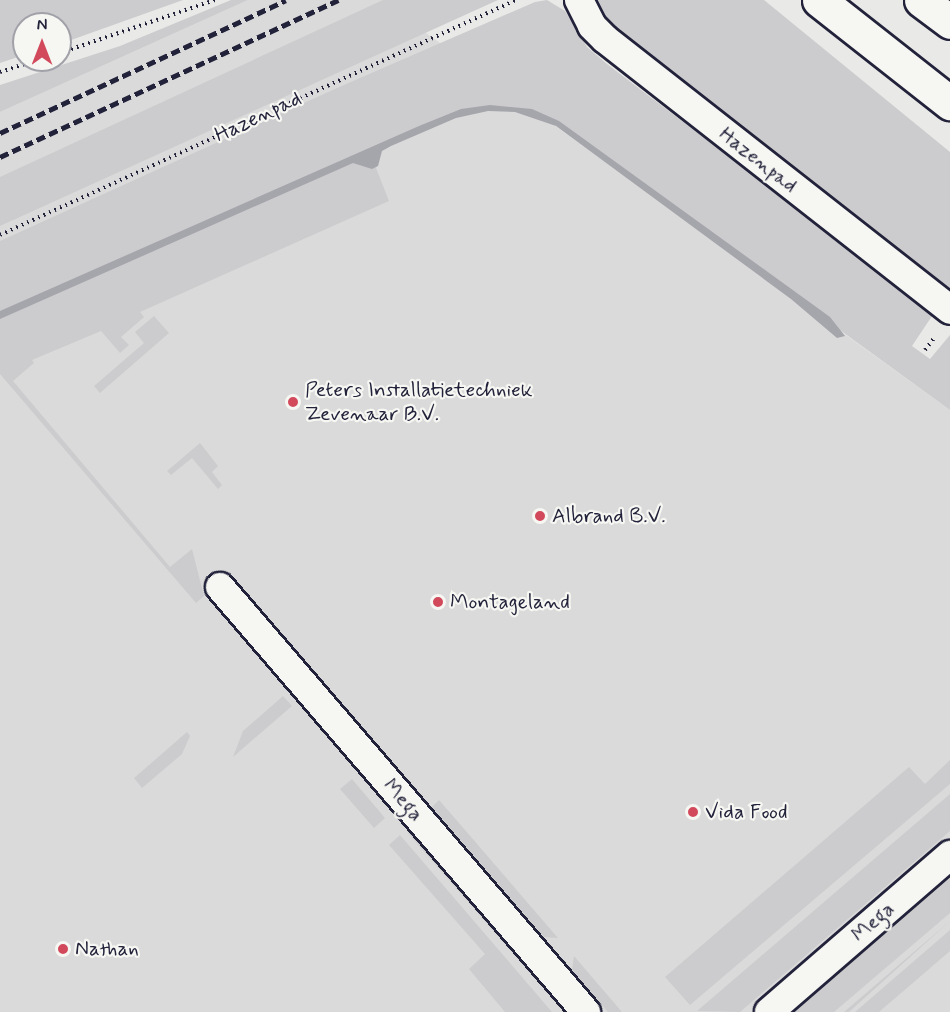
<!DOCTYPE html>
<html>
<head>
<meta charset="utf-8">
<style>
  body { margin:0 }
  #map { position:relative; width:950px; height:1012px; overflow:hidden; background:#e9e9e7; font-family:Mynerve,sans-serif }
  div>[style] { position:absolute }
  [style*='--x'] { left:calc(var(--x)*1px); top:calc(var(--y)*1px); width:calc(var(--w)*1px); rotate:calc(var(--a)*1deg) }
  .built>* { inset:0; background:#dadada }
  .green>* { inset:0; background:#ccccce }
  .water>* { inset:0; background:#a5a5ac }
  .path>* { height:4px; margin-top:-2px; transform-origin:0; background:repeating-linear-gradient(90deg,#22223b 0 1.5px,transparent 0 6px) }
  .roads { filter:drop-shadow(2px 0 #22223b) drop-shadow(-2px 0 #22223b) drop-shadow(0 2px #22223b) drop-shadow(0 -2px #22223b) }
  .minor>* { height:28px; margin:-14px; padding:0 14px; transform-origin:14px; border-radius:14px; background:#f6f6f2 }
  .motorway>* { height:33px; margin:-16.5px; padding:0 16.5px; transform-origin:16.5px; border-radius:16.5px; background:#f6f6f2 }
  .rail>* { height:4.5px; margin-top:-2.25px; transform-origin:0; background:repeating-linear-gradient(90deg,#22223b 0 9px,transparent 0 13.5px) }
  .dots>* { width:16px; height:16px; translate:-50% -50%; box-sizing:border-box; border:3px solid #f6f6f2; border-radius:50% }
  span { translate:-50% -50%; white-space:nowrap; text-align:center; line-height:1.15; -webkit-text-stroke:4.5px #f6f6f2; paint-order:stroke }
  .street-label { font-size:21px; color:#22223b }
  .poi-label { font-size:21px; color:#22223b }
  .left { translate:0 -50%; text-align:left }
  .north { position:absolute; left:12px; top:12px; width:60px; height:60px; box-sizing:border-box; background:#f6f6f2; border:2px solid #a1a1a9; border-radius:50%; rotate:0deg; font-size:16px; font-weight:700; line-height:24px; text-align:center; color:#22223b }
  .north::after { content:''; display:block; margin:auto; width:21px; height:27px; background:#d1495b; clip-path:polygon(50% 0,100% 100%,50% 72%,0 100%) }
</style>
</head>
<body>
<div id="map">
  <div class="built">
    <i style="clip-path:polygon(248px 0,469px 0,415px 25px,950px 410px,950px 1012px,0 1012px,0 112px)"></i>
  </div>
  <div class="green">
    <i style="clip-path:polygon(0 0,183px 0,60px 44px,60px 24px,24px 24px,24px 55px,0 63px)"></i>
    <i style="clip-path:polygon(231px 0,248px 0,0 112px,0 85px,120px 46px)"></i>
    <i style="clip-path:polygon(383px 0,498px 0,0 226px,0 177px)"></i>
    <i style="clip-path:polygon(547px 0,565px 11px,587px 47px,607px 64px,934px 313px,912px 346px,930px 359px,950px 335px,950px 410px,553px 122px,517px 109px,481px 108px,369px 150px,389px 201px,140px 312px,144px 317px,121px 337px,129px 345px,120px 353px,101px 331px,32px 360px,34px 363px,13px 381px,170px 567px,192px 549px,204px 596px,196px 603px,0 374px,0 241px,337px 88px,535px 2px)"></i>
    <i style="clip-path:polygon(590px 0,764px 0,950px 152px,950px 300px,618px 42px)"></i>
    <i style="clip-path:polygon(154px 316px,169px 333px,100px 393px,94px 386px,144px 343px,135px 332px)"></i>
    <i style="clip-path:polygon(200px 443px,218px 466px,212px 472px,222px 485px,218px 489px,192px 458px,171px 475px,167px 471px)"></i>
    <i style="clip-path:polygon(283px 696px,292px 706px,233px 757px,243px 731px)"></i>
    <i style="clip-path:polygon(187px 732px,190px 736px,182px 754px,142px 788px,134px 778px)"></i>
    <i style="clip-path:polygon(950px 760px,950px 784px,690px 1005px,665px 977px,909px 767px,925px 784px)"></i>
    <i style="clip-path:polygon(352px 779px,385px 818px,374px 828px,340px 789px)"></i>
    <i style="clip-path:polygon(950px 794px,950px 831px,740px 1012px,697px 1011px)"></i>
    <i style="clip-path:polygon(439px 800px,478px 845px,558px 938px,544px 937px,432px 807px)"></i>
    <i style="clip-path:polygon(410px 832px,564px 1012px,408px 833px)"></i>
    <i style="clip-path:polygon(400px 835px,552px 1012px,505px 1012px,469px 969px,485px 954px,389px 845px)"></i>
    <i style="clip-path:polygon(950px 878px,950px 913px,834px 1012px,794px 1012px)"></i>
    <i style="clip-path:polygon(950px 921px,849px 1012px,844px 1012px)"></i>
    <i style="clip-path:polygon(950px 930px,950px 951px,879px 1012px,855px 1012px)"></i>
    <i style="clip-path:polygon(574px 956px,622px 1012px,608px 1012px,572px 970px)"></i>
  </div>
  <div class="water">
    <i style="clip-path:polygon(490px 105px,532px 109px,559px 121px,830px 317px,845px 336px,837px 338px,791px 299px,556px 126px,515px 112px,488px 111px,456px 118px,391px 146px,382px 151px,378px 166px,372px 169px,353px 163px,0 319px,0 311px,419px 126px,461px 109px)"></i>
  </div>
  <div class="path">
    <i style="--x:60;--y:53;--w:164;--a:-18.9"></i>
    <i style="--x:0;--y:72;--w:40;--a:-18"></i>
    <i style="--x:0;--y:235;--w:567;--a:-24.49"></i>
    <i style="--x:925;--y:350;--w:15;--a:-53"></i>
  </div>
  <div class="roads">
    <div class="minor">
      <i style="--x:579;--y:0;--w:29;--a:63"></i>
      <i style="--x:592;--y:26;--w:18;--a:45"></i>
      <i style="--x:605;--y:39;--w:439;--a:38.1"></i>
      <i style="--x:220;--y:587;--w:561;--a:49.27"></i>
      <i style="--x:769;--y:1012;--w:240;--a:-40.9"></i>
    </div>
    <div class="motorway">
      <i style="--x:819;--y:0;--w:167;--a:38.2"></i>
      <i style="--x:921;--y:0;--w:36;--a:37"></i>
    </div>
  </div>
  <div class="rail">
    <i style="--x:0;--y:133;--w:315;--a:-24.9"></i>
    <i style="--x:0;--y:157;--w:373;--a:-24.9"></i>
  </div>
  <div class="dots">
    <i style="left:293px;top:402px;background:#d1495b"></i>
    <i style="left:540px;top:516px;background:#d1495b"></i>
    <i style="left:438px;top:602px;background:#d1495b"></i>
    <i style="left:693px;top:812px;background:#d1495b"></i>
    <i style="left:63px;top:949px;background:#d1495b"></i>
  </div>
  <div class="street-label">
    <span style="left:258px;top:117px;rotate:-25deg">Hazenpad</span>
    <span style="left:758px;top:160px;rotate:38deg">Hazenpad</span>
    <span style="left:403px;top:800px;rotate:49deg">Mega</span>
    <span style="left:873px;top:922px;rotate:-41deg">Mega</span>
  </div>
  <div class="poi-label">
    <span class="left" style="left:305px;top:402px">Peters Installatietechniek<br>Zevenaar B.V.</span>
    <span class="left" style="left:552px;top:516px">Albrand B.V.</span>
    <span class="left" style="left:450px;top:602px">Montageland</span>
    <span class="left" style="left:705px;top:812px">Vida Food</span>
    <span class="left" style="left:75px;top:949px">Nathan</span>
  </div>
  <div class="north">N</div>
</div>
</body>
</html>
